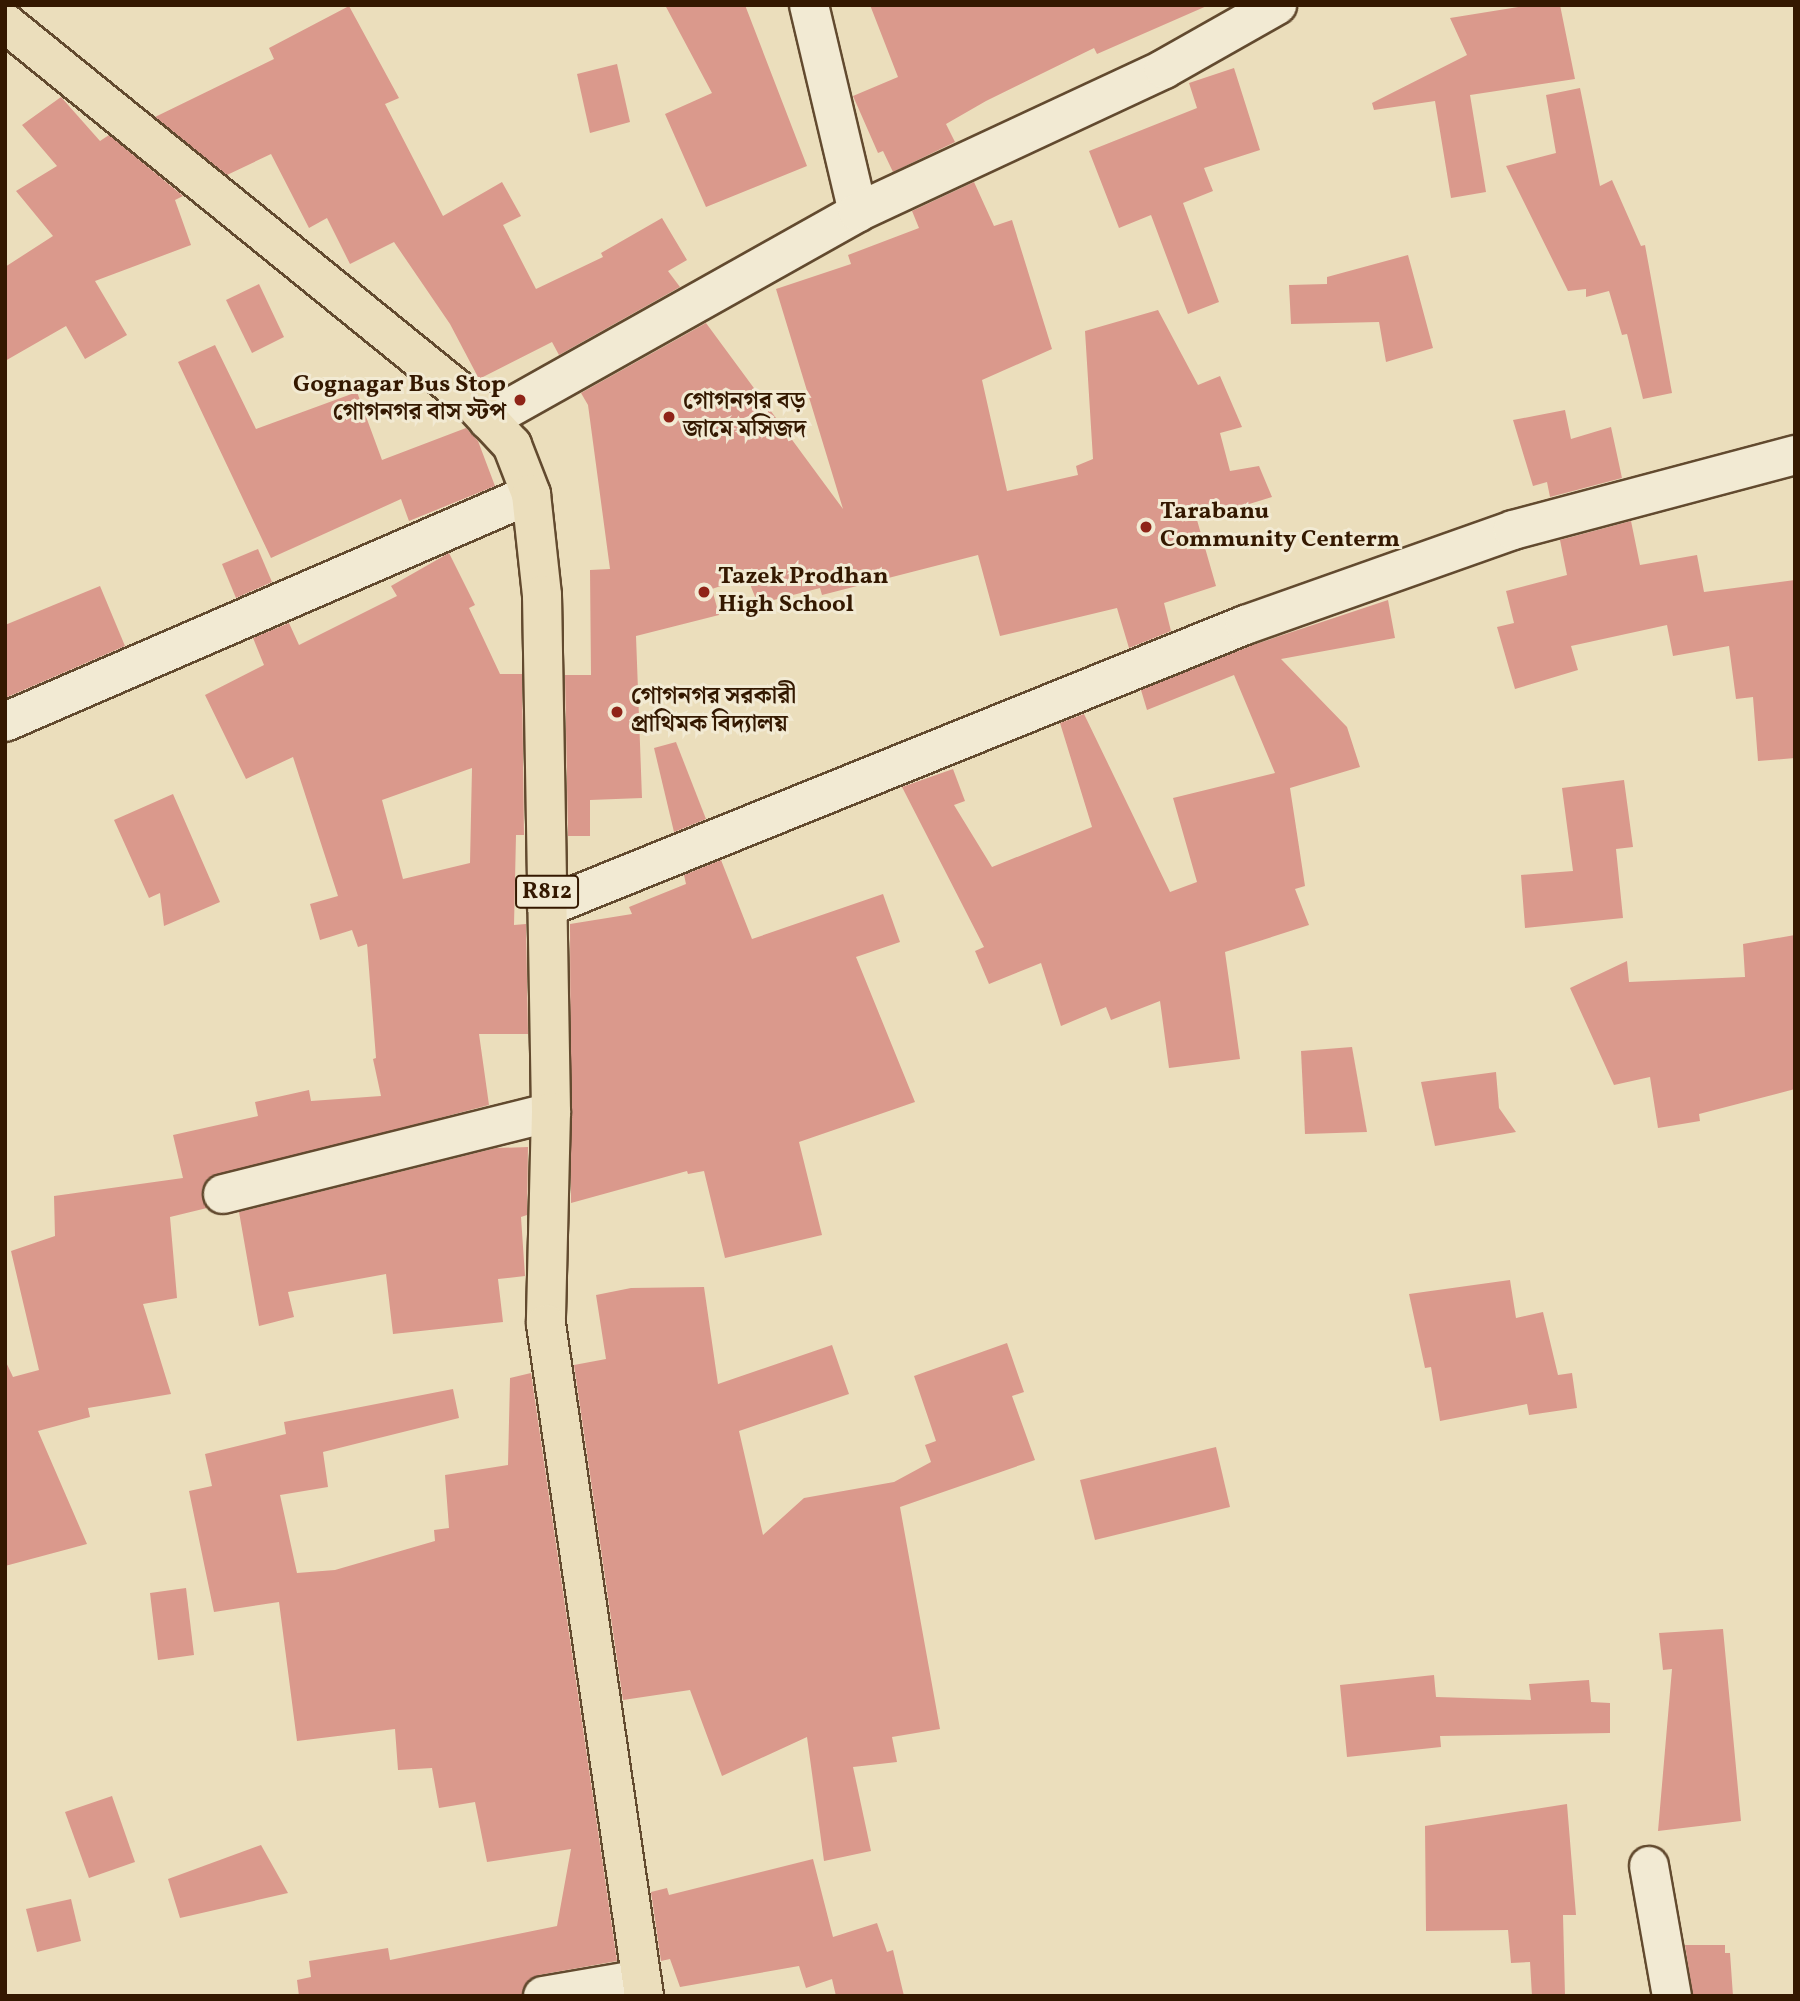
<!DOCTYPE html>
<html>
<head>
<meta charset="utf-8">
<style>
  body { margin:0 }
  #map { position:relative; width:1800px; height:2001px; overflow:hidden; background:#ebdebc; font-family:Vollkorn,"Noto Serif Bengali",serif }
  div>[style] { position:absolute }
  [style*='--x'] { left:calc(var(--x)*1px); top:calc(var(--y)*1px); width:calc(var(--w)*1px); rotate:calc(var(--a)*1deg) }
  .building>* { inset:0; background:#da998c }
  .roads { filter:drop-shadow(2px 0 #624a2f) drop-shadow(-2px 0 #624a2f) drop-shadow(0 2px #624a2f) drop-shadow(0 -2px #624a2f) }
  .minor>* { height:38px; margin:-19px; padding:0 19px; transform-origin:19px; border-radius:19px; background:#f2ead3 }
  .major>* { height:38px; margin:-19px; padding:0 19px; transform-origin:19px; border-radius:19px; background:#ebdebc }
  .dots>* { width:19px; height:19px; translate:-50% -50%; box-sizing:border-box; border:4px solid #f2ead3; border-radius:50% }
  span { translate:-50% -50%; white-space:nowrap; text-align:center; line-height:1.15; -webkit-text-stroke:6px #f2ead3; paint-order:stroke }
  .shield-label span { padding:2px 5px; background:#f2ead3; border:2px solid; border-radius:5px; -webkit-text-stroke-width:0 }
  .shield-label { font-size:23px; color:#341800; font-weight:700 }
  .poi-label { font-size:24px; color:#341800; font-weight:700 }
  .right { translate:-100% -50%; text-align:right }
  .left { translate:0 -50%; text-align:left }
  .frame { position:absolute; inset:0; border:7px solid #341800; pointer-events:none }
</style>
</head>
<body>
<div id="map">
  <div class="building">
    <i style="clip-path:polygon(665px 5px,745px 5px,807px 166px,706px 207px,665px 114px,712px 93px)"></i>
    <i style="clip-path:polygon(870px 5px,1209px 5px,1097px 54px,1094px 48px,986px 101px,946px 124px,955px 142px,893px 172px,883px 151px,878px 153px,853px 96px,898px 77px)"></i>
    <i style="clip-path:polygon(1530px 5px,1560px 5px,1575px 79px,1470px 95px,1486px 192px,1451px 198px,1435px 101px,1374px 110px,1372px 103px,1467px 55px,1450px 18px)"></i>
    <i style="clip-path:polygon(349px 6px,399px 98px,385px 104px,443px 216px,502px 182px,521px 216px,503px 225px,536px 289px,603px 257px,601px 253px,662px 218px,687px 260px,668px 271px,680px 287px,559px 355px,552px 342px,479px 379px,450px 324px,394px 242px,350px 264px,327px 218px,309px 228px,271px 154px,227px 175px,155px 117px,274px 59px,269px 48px)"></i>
    <i style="clip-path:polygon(617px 64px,630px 122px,590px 133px,577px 74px)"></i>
    <i style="clip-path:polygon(1234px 68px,1260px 150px,1204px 168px,1213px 191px,1183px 203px,1219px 302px,1188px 314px,1151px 215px,1119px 228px,1089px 151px,1197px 108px,1189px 83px)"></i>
    <i style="clip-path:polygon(1580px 88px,1600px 186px,1612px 180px,1641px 246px,1645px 245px,1672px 393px,1643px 399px,1627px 334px,1622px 335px,1609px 291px,1586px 297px,1586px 289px,1568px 291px,1506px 166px,1556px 153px,1546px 95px)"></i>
    <i style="clip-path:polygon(61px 97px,100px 141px,109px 135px,183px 196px,175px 200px,191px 245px,95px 281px,127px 335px,85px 359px,66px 326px,5px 361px,5px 267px,53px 236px,16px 191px,57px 166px,22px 125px)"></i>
    <i style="clip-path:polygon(974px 182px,994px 226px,1012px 220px,1052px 349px,982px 380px,1007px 491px,1078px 475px,1076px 466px,1093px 459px,1085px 331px,1158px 310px,1198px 385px,1220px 376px,1242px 427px,1220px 433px,1230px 471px,1259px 466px,1272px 497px,1197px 520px,1216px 586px,1164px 603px,1171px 631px,1129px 648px,1117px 608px,1000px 636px,978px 555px,822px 595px,820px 588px,758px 604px,747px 577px,712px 589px,719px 615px,636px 636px,642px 798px,590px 800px,590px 836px,568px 836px,565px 675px,591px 675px,590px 570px,610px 569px,588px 405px,581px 393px,706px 323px,843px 509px,776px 289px,851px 264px,848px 255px,919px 228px,912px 211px)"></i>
    <i style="clip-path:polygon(1408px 255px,1433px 348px,1386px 362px,1379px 322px,1291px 324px,1289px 285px,1327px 284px,1327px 277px)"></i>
    <i style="clip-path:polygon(259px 284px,284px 337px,252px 353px,226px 300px)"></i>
    <i style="clip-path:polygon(215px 345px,256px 429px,357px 392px,382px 460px,466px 428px,478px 441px,495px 486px,409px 521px,401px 499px,271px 558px,178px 362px)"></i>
    <i style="clip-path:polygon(1565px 410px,1571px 439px,1611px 427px,1622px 478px,1550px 497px,1547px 482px,1533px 486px,1513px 420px)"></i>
    <i style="clip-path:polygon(1631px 521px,1640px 565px,1697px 555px,1704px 592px,1795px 580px,1795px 758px,1758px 761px,1753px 697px,1736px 699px,1729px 646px,1673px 656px,1667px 625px,1571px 646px,1578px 670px,1515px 689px,1497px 627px,1514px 623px,1506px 591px,1567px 575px,1560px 540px)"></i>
    <i style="clip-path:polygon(258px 549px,272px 582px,236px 598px,222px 564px)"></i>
    <i style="clip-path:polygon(evenodd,449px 553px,475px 605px,469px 608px,500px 674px,522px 674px,524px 835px,516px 835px,514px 925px,526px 924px,528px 1034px,479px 1034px,489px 1105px,207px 1179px,202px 1189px,207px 1208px,170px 1217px,177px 1298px,143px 1304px,171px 1394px,88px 1408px,90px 1417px,38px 1431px,87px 1544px,5px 1566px,5px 1360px,13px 1377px,39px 1370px,11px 1251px,55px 1236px,54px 1196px,183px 1178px,173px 1135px,258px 1116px,255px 1102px,309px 1090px,311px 1101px,381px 1096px,373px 1059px,376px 1058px,367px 944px,358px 947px,352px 930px,320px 940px,310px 904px,338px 896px,293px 757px,246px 779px,205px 695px,264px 665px,253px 638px,289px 623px,299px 645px,397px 596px,391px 586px,449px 553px,472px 768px,470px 863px,403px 879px,382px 800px,472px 768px)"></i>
    <i style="clip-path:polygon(100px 586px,125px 646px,5px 698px,5px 625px)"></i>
    <i style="clip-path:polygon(1388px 600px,1395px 638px,1281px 659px,1347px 727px,1360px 767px,1290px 788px,1305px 886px,1295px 889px,1309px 925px,1225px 952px,1240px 1059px,1169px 1068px,1160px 1001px,1111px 1020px,1106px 1007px,1061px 1026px,1041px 963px,989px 984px,975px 951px,984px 947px,902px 787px,953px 769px,965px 801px,954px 805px,992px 867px,1092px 827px,1060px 723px,1084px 714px,1170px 892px,1197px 882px,1173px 798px,1275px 773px,1234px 675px,1147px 710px,1141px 690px,1253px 645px)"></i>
    <i style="clip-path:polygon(676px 742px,706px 819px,674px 832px,654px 748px)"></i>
    <i style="clip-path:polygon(1624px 780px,1633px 847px,1616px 849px,1623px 918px,1525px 928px,1521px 875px,1573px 871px,1562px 788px)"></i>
    <i style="clip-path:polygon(173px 794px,220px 902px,164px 926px,160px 893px,149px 898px,114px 820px)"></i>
    <i style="clip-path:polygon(721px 860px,752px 939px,883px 894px,900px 942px,856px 957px,915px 1102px,799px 1142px,822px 1235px,725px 1258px,704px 1171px,688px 1174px,687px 1171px,571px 1203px,570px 924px,632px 914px,629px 907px,686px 884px,684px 875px)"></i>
    <i style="clip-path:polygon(1795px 935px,1795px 1089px,1699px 1114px,1700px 1121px,1658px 1128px,1650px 1077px,1614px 1085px,1570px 988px,1627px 961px,1629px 982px,1745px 977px,1743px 944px)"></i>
    <i style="clip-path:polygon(1352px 1047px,1367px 1132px,1305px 1134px,1301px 1051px)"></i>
    <i style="clip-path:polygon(1496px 1072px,1499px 1108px,1516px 1132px,1435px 1146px,1421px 1082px)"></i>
    <i style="clip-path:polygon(528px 1147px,527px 1215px,521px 1217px,525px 1276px,498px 1279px,503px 1322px,393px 1334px,386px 1274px,288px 1292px,294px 1317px,259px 1326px,239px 1212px,496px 1148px)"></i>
    <i style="clip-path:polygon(1510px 1280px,1516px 1318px,1543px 1312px,1558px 1375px,1572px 1373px,1577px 1408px,1529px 1415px,1527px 1404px,1440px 1421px,1431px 1367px,1425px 1368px,1409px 1294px)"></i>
    <i style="clip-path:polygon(704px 1287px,718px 1384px,832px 1345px,849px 1394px,739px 1431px,763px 1535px,804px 1498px,894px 1482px,931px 1462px,925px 1445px,936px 1441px,914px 1376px,1007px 1343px,1024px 1392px,1012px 1396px,1035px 1460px,900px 1507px,940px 1729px,892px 1737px,897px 1762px,853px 1767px,871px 1851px,824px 1861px,807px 1737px,722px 1776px,690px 1690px,623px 1700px,574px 1365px,606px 1359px,596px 1295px,631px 1288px)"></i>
    <i style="clip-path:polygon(531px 1373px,617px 1961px,539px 1975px,529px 1980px,522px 1996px,299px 1996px,297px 1980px,311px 1977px,309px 1961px,388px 1948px,390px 1960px,557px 1926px,571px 1849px,487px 1862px,475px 1802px,439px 1808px,432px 1768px,398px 1770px,395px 1729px,297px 1741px,279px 1602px,214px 1612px,189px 1491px,212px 1486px,205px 1454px,286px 1434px,284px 1422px,453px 1389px,459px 1418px,323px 1452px,328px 1487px,280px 1495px,297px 1573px,335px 1570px,435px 1541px,434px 1530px,449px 1528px,445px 1475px,508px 1465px,510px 1378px)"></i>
    <i style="clip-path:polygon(1216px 1447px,1230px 1507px,1095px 1540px,1080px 1480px)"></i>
    <i style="clip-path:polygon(186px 1588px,194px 1655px,158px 1660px,150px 1593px)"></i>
    <i style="clip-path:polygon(1723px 1629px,1741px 1821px,1658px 1831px,1672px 1669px,1663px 1670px,1659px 1633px)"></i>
    <i style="clip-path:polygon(1434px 1675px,1436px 1697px,1531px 1700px,1529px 1684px,1589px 1680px,1591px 1702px,1610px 1703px,1610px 1733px,1440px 1736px,1441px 1747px,1347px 1757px,1340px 1685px)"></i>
    <i style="clip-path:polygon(112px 1796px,135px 1862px,89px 1878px,65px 1812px)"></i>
    <i style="clip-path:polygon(1567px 1804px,1576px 1915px,1563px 1915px,1565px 1996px,1532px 1996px,1530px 1962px,1511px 1963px,1508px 1930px,1426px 1931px,1425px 1826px)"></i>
    <i style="clip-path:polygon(261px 1845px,288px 1893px,180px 1918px,168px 1879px)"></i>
    <i style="clip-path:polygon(813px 1859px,833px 1937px,877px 1923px,887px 1952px,893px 1950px,904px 1996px,836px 1996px,832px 1979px,806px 1988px,799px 1966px,680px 1987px,670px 1959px,661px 1961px,651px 1892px,667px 1888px,669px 1895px)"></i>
    <i style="clip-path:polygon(71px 1899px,81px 1941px,37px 1952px,26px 1909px)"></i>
    <i style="clip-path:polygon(1685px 1945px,1725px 1945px,1725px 1953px,1730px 1953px,1733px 1996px,1693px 1996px)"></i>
  </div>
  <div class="roads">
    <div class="minor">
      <i style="--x:809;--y:5;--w:213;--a:76.7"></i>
      <i style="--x:488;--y:420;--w:424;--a:-29.3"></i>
      <i style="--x:858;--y:212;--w:338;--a:-25"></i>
      <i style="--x:1164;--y:69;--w:130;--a:-29.5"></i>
      <i style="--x:5;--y:722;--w:573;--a:-23.43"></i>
      <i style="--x:547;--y:907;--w:753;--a:-22"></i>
      <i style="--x:1245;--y:625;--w:284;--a:-19.5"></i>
      <i style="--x:1513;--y:530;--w:292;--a:-14.9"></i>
      <i style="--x:223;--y:1194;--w:338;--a:-14"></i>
      <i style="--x:1649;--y:1866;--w:132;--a:80"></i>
      <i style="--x:543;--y:1996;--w:99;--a:-9.8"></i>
    </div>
    <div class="major">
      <i style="--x:5;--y:23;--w:599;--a:39.03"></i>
      <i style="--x:470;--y:400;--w:62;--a:47"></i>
      <i style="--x:512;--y:445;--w:53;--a:68.8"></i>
      <i style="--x:531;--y:494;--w:102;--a:83.8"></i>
      <i style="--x:542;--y:595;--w:517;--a:89"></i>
      <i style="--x:551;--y:1112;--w:212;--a:91.4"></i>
      <i style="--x:546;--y:1324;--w:679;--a:81.7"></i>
    </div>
  </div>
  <div class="dots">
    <i style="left:520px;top:400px;background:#8f2418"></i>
    <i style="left:669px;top:417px;background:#8f2418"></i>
    <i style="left:1146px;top:527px;background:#8f2418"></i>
    <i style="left:704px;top:592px;background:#8f2418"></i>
    <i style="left:617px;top:712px;background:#8f2418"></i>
  </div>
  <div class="shield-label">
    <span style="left:547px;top:892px">R812</span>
  </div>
  <div class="poi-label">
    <span class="right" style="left:506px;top:400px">Gognagar Bus Stop<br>গোগনগর বাস স্টপ</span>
    <span class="left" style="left:683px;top:417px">গোগনগর বড়<br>জামে মসিজদ</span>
    <span class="left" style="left:1160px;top:527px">Tarabanu<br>Community Centerm</span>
    <span class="left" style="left:718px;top:592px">Tazek Prodhan<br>High School</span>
    <span class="left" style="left:631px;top:712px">গোগনগর সরকারী<br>প্রাথিমক বিদ্যালয়</span>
  </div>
  <div class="frame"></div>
</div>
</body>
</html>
